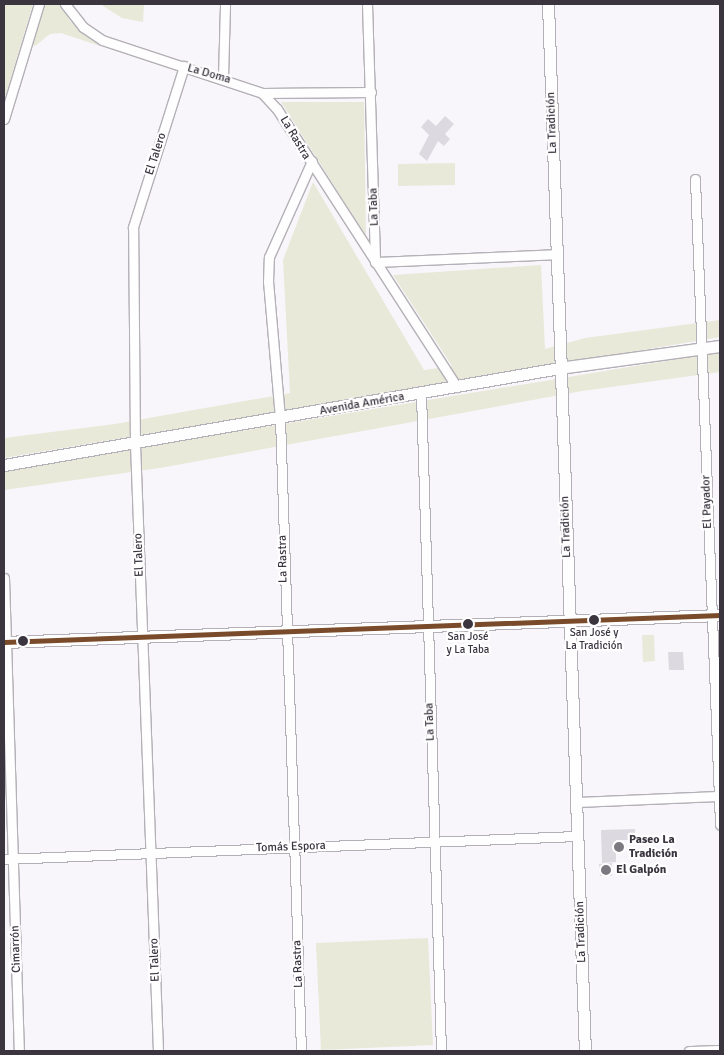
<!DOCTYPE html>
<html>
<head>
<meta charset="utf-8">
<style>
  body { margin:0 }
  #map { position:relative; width:724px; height:1055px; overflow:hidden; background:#f8f6fa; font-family:Signika,sans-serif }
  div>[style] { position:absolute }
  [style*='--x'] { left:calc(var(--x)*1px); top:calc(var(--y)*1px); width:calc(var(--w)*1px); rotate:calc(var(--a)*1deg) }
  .green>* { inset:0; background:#e8e9d9 }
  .building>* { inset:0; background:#dcd9e0 }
  .roads { filter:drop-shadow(1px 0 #b4b0b7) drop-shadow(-1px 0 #b4b0b7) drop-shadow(0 1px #b4b0b7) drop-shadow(0 -1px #b4b0b7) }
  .minor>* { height:9px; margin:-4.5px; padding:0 4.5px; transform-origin:4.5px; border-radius:4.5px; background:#fefefe }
  .tertiary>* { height:11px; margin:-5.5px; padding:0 5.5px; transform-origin:5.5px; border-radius:5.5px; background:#fefefe }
  .bus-1>* { height:5px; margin:-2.5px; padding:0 2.5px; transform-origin:2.5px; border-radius:2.5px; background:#7a4b2a }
  .dots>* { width:14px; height:14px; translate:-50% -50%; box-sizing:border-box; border:2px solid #fff; border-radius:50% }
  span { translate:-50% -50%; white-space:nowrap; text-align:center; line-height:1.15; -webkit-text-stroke:4.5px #fff; paint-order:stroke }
  .bus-label { font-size:11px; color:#3b3540 }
  .street-label { font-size:12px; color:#3b3540 }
  .poi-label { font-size:12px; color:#3b3540; font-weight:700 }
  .left { translate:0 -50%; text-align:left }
  .frame { position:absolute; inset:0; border:5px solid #3b3540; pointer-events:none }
</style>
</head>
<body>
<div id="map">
  <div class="green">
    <i style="clip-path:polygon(4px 4px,33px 4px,4px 101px)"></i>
    <i style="clip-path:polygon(44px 4px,61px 4px,70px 21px,100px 46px,61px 33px,50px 34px,35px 46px,31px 44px)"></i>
    <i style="clip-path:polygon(100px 4px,144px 4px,143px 22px,122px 18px)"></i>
    <i style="clip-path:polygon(281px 102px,364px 102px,366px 236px)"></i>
    <i style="clip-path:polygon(455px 163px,455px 185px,398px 186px,398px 164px)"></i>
    <i style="clip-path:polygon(313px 182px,424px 370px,452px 366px,393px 275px,541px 265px,545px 349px,585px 338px,720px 320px,720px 337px,4px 458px,4px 438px,115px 424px,290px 393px,283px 260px)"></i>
    <i style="clip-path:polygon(720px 352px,720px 372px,582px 391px,160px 468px,4px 490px,4px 470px)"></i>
    <i style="clip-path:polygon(642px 635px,654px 635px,655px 661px,643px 662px)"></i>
    <i style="clip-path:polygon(428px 938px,433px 1045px,321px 1050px,316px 943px)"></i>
  </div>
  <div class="building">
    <i style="clip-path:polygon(445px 116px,454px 124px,445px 134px,450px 139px,444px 146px,438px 141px,427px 161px,419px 154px,429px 135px,421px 127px,428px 119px,436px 126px)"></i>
    <i style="clip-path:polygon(668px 652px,683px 652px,684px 670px,669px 670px)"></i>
    <i style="clip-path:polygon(635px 829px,635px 840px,616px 840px,616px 862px,602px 863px,601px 830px)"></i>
    <i style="clip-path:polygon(612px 863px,612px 876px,600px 876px,599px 864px)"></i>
  </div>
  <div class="roads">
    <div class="minor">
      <i style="--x:65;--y:4;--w:29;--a:52"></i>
      <i style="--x:83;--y:27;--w:23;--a:34"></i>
      <i style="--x:102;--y:40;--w:169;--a:18.3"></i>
      <i style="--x:262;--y:93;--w:109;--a:-0.5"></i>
      <i style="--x:367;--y:4;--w:258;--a:88.2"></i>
      <i style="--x:223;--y:77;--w:73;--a:-88.4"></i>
      <i style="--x:262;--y:93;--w:22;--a:47"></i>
      <i style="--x:277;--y:109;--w:331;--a:57.1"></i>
      <i style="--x:4;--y:119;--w:120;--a:-73.1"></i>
      <i style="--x:695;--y:179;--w:646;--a:87.78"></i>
      <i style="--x:375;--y:262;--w:181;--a:-2.5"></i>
      <i style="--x:421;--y:393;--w:658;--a:88.26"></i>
      <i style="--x:4;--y:578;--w:473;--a:88.2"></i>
      <i style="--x:576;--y:802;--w:143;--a:-2.4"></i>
      <i style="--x:4;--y:859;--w:573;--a:-2.3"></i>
      <i style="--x:158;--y:1051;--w:608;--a:-92.17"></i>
      <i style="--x:135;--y:443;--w:216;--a:-90.5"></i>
      <i style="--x:133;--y:227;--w:169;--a:-72.4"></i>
      <i style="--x:301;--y:1051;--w:633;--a:-91.9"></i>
      <i style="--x:280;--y:418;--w:137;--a:-95"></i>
      <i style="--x:268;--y:282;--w:25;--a:-88"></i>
      <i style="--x:269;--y:257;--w:105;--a:-65.9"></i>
      <i style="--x:689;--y:1051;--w:31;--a:-2"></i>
    </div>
    <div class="tertiary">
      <i style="--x:548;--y:4;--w:1048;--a:87.98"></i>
      <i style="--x:4;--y:465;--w:563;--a:-9.91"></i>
      <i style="--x:559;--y:368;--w:162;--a:-7.8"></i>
      <i style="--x:4;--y:642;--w:717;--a:-2.16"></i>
    </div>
  </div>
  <div class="bus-1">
    <i style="--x:4;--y:642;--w:717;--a:-2.16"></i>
  </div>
  <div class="dots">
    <i style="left:594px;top:620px;background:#3b3540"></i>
    <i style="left:468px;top:624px;background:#3b3540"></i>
    <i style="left:23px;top:641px;background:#3b3540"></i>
    <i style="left:619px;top:847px;background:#7d7981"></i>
    <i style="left:606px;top:870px;background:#7d7981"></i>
  </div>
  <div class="bus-label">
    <span style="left:594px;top:640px">San José y<br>La Tradición</span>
    <span style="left:468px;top:644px">San José<br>y La Taba</span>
  </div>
  <div class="street-label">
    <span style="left:209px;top:74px;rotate:16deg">La Doma</span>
    <span style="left:552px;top:123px;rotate:-92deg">La Tradición</span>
    <span style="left:295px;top:138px;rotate:59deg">La Rastra</span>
    <span style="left:156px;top:154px;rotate:-72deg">El Talero</span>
    <span style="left:374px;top:207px;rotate:-92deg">La Taba</span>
    <span style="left:362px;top:404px;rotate:-10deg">Avenida América</span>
    <span style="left:707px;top:502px;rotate:-92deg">El Payador</span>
    <span style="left:566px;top:527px;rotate:-92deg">La Tradición</span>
    <span style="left:139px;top:555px;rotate:-92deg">El Talero</span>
    <span style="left:283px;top:559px;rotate:-91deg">La Rastra</span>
    <span style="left:430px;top:722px;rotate:-92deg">La Taba</span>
    <span style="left:291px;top:847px;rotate:-2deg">Tomás Espora</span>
    <span style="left:581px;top:932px;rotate:-92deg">La Tradición</span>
    <span style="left:16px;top:949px;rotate:-92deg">Cimarrón</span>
    <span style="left:155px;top:960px;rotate:-92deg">El Talero</span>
    <span style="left:298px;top:964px;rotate:-92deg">La Rastra</span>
  </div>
  <div class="poi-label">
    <span class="left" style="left:629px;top:847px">Paseo La<br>Tradición</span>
    <span class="left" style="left:616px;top:870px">El Galpón</span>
  </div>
  <div class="frame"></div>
</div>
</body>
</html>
